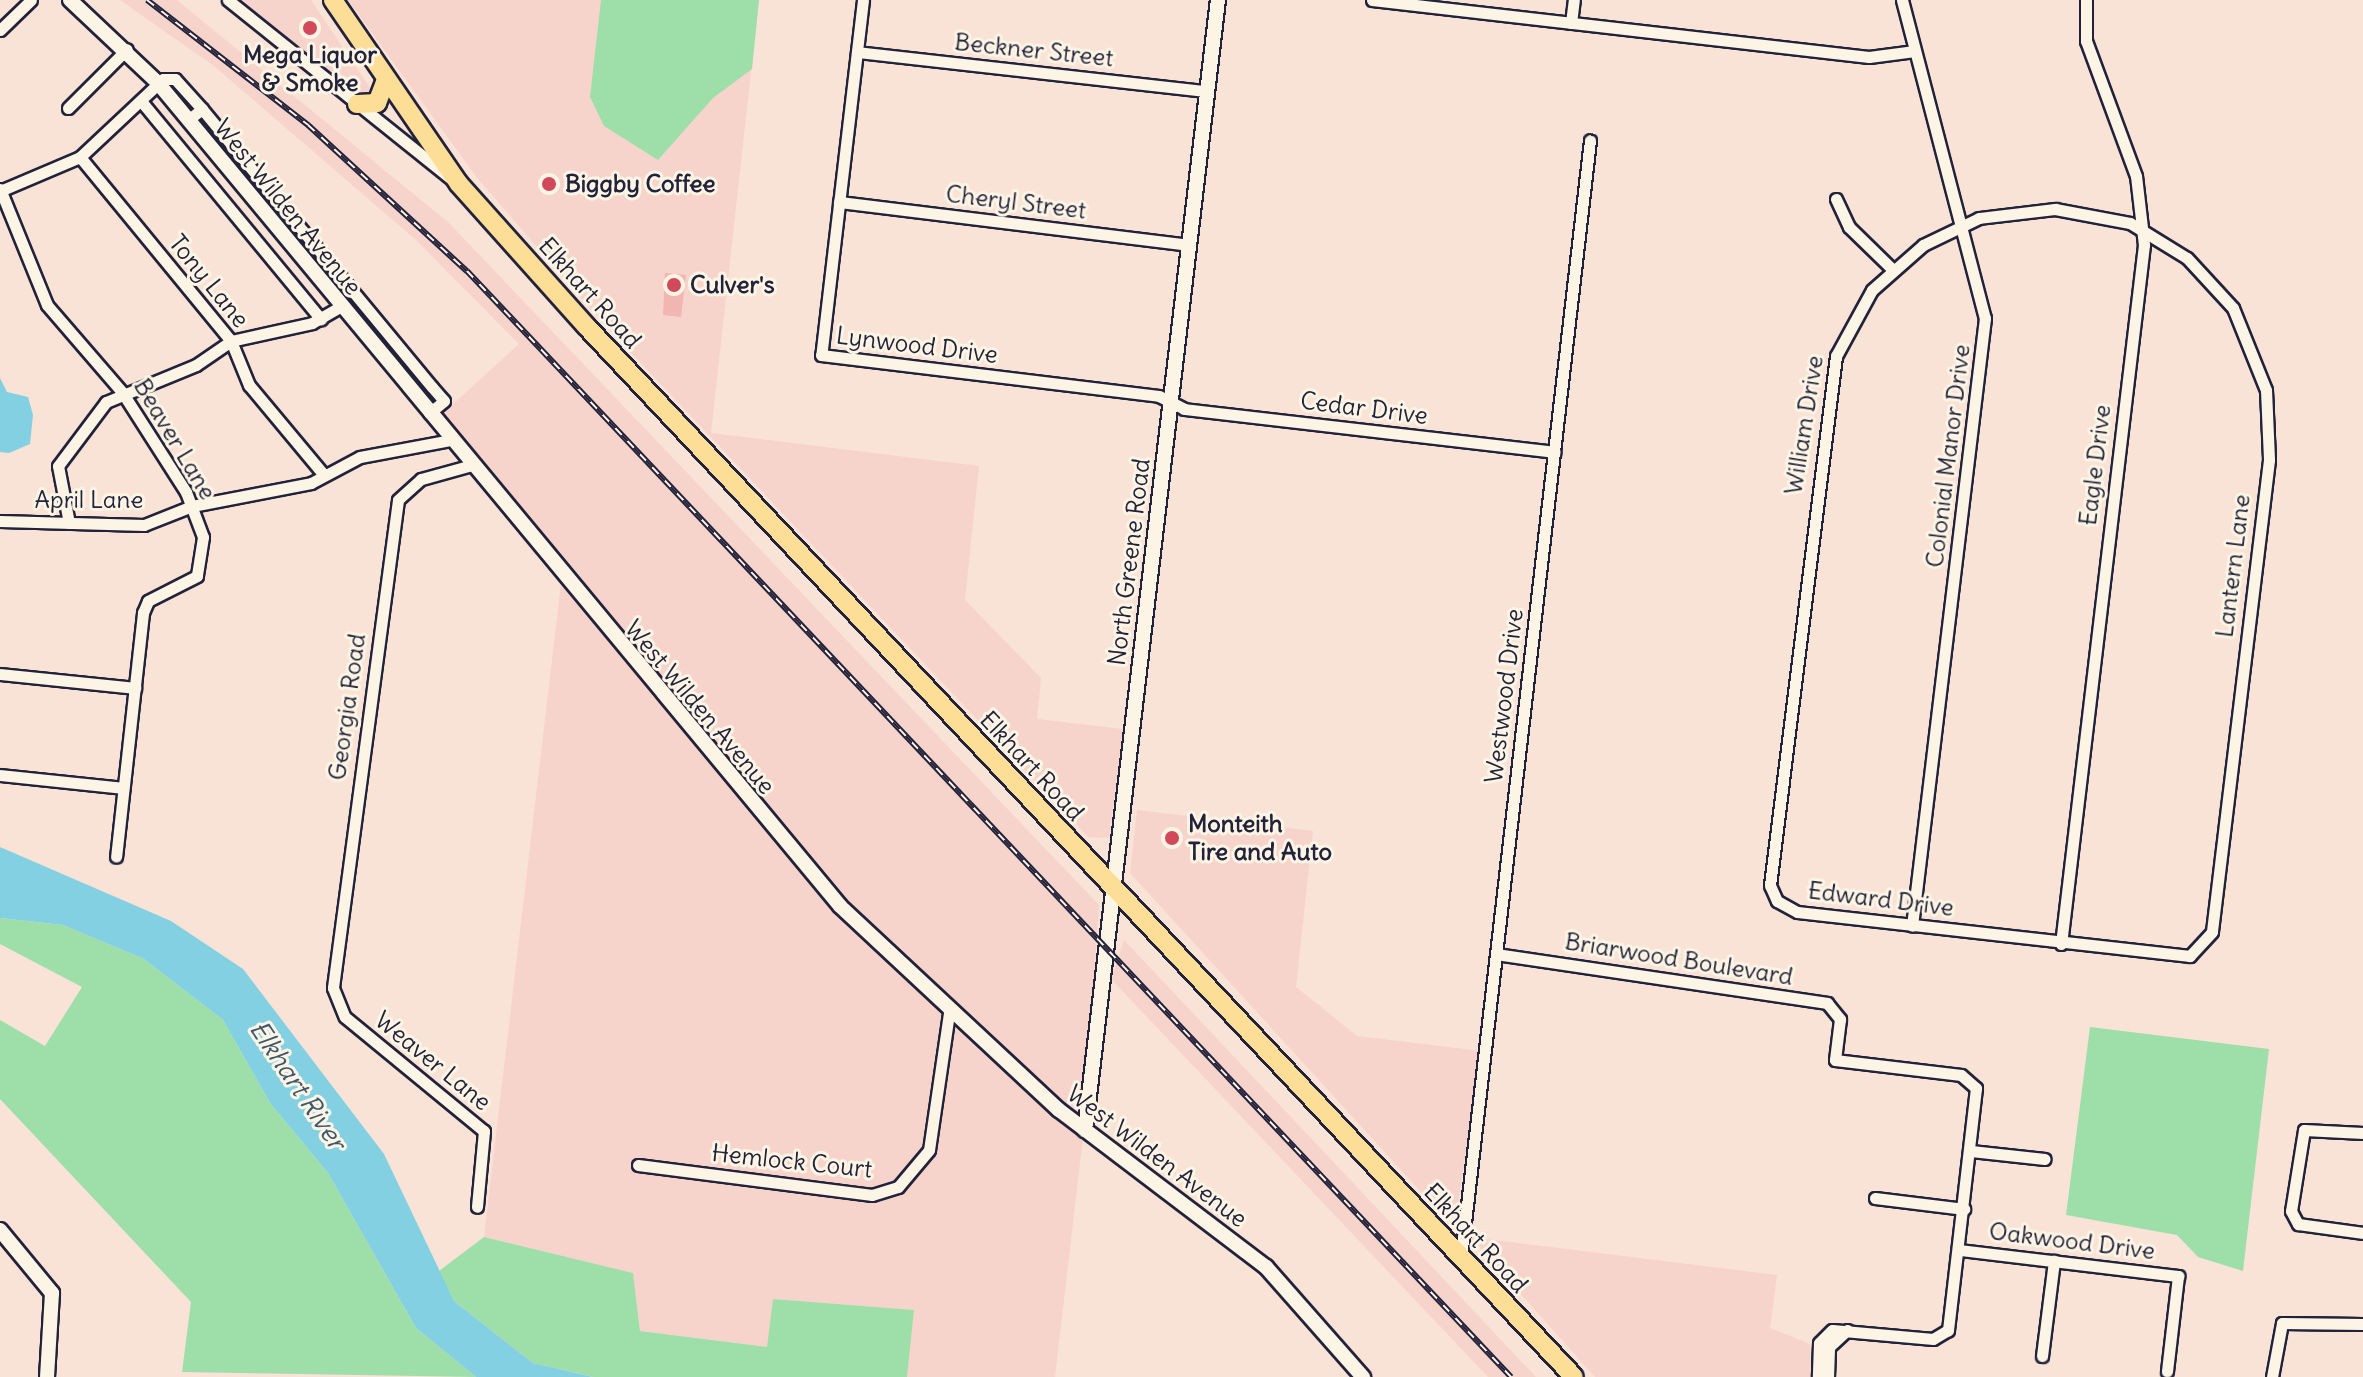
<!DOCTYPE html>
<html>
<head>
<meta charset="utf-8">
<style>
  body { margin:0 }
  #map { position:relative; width:2363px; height:1377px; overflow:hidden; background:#f9e2d6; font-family:Delius,sans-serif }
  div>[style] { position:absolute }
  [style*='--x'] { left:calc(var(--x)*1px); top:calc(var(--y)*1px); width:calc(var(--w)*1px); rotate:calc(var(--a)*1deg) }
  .built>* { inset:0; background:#f7d4cb }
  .green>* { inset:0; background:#9edfa9 }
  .water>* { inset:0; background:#84d0e3 }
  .building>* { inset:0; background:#f1b5b2 }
  .roads { filter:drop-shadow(2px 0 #22223b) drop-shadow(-2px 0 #22223b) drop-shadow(0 2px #22223b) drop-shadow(0 -2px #22223b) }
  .minor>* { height:11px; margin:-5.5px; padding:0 5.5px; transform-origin:5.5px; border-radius:5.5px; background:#fcf5e5 }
  .tertiary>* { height:14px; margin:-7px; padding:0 7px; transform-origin:7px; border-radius:7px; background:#fcf5e5 }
  .trunk>* { height:18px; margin:-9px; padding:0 9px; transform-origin:9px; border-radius:9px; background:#fdde96 }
  .rail>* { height:6px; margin-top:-3px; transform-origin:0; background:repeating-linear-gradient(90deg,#fcf5e5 0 9px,#22223b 0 18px); box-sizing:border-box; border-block:2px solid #22223b }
  .dots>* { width:22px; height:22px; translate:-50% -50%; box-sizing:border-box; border:4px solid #fcf5e5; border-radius:50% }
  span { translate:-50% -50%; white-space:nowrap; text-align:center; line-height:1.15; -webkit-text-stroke:6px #fcf5e5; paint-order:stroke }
  .street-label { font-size:24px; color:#22223b }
  .poi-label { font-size:24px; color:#22223b; font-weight:700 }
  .left { translate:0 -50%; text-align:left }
  .water-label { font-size:26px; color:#3f566d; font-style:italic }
</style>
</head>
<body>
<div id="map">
  <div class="built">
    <i style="clip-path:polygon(120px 0,177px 0,449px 223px,1099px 905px,1084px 1129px,1055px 1377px,907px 1377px,913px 1310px,773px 1299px,768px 1347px,640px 1331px,633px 1273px,484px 1237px,562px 575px,440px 416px,519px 344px,416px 240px,214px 66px)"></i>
    <i style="clip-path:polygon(237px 0,311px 0,375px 95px,362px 99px)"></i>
    <i style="clip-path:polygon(348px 0,759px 0,711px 433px,979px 466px,965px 600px,1041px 678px,1037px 719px,1123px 729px,1109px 838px,1088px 837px,605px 325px,478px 179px)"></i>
    <i style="clip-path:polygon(1137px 810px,1313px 831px,1296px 987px,1357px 1036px,1481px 1051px,1456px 1217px,1444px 1217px,1130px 873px)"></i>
    <i style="clip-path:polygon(1124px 940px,1536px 1377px,1488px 1377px,1111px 979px)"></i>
    <i style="clip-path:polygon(1470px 1237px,1777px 1275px,1770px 1328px,1810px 1344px,1811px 1377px,1595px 1377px)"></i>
  </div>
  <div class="green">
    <i style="clip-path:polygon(601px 0,759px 0,752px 69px,713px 98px,658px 160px,604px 126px,590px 97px)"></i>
    <i style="clip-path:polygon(0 918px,63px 925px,144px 959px,223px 1020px,270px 1103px,328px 1173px,416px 1328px,476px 1377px,182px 1372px,191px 1302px,0 1099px,0 1020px,45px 1046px,82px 987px,0 944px)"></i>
    <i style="clip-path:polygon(2090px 1027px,2269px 1049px,2243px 1271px,2198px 1257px,2177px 1235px,2066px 1215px)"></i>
    <i style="clip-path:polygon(484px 1237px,633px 1273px,640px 1331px,767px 1347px,773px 1299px,914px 1310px,907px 1377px,593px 1377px,533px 1363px,454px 1301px,439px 1271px)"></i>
  </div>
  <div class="water">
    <i style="clip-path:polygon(0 378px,7px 392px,28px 397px,33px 415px,30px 444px,9px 453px,0 452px)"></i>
    <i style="clip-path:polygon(0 847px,171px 921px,243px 969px,384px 1154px,454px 1301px,533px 1363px,593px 1377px,476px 1377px,416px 1328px,328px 1173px,270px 1103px,223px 1020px,144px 959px,63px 925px,0 918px)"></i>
  </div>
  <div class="building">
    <i style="clip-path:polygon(665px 273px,686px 275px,681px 317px,663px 315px)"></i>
  </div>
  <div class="roads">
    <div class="minor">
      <i style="--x:228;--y:0;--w:283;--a:38.7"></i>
      <i style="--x:863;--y:0;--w:357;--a:96.7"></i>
      <i style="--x:821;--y:355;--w:340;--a:6.9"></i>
      <i style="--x:1159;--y:396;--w:28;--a:27"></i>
      <i style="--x:1184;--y:409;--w:373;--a:6.6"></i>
      <i style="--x:1372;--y:0;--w:500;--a:6.54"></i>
      <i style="--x:1869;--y:57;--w:46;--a:-7.4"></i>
      <i style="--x:1902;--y:0;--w:329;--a:75.4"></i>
      <i style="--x:1985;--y:318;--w:612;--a:96.85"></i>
      <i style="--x:1571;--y:23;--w:23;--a:-83"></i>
      <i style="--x:0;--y:30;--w:43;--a:-44.1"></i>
      <i style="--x:857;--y:52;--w:352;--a:6.4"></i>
      <i style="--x:141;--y:101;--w:283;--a:50.5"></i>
      <i style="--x:68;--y:108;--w:83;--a:-45"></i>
      <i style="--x:188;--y:120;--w:18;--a:-38"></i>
      <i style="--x:202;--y:109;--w:361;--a:50.4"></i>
      <i style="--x:432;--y:387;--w:18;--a:49"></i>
      <i style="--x:444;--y:401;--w:19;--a:141"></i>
      <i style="--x:80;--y:157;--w:238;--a:50.6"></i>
      <i style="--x:231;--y:341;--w:48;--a:67.8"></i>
      <i style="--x:249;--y:385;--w:117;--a:50.2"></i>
      <i style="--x:0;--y:189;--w:125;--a:67.9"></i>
      <i style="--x:47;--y:305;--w:115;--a:49.2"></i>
      <i style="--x:122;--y:392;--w:119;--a:57.4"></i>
      <i style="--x:186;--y:492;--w:48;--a:69.3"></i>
      <i style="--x:203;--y:537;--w:39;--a:99"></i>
      <i style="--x:197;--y:576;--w:55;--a:153"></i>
      <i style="--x:148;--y:601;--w:13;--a:113"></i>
      <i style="--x:143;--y:613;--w:245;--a:96.3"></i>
      <i style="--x:0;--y:191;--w:87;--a:-23"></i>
      <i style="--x:80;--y:157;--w:114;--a:-43.2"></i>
      <i style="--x:163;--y:79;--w:12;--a:0"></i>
      <i style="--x:175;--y:79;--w:40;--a:48"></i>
      <i style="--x:1836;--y:199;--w:31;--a:65"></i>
      <i style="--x:1849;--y:227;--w:60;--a:44.3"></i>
      <i style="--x:839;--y:202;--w:352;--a:7"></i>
      <i style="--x:2055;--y:209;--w:76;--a:10.6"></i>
      <i style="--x:2130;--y:223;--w:67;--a:31.6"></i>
      <i style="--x:2187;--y:258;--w:68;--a:47.4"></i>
      <i style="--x:2233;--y:308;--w:88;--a:68.1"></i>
      <i style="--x:2266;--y:390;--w:70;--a:87.5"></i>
      <i style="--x:2269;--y:460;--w:475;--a:96.9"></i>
      <i style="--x:2212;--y:932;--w:33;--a:133"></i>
      <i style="--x:2190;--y:956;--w:395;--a:-173.6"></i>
      <i style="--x:1797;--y:912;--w:23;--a:-151"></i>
      <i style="--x:1777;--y:901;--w:17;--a:-114"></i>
      <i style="--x:1770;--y:885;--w:533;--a:-82.89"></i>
      <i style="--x:1836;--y:356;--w:75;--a:-61.4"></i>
      <i style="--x:1872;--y:290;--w:68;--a:-41.4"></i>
      <i style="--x:1923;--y:245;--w:62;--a:-25.7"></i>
      <i style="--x:1979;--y:218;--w:77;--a:-6.8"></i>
      <i style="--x:472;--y:465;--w:53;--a:164.6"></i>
      <i style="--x:421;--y:479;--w:31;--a:138"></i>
      <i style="--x:398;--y:500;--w:492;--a:97.6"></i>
      <i style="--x:333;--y:988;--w:31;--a:68"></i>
      <i style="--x:345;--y:1017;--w:180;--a:39.4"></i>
      <i style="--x:484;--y:1131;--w:76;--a:95.3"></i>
      <i style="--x:0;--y:521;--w:144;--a:1.6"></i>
      <i style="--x:144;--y:525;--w:52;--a:-21.6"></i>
      <i style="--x:192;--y:506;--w:121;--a:-10.9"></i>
      <i style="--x:311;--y:483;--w:55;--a:-28"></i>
      <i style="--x:360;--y:457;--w:93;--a:-10.6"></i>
      <i style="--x:69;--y:523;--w:58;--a:-100.9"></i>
      <i style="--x:58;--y:466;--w:80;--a:-53.1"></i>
      <i style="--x:106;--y:402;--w:97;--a:-22.3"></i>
      <i style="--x:196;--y:365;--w:42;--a:-34.4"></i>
      <i style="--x:231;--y:341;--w:83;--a:-12.5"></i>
      <i style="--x:312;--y:323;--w:34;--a:-30"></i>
      <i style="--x:0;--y:674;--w:136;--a:5.9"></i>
      <i style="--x:0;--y:775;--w:124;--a:6"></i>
      <i style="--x:2061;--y:944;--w:704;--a:-83.23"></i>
      <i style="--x:2144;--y:245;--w:69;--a:-96.6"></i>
      <i style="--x:2136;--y:176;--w:144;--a:-110.3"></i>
      <i style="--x:2086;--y:41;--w:41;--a:-90"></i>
      <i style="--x:1496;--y:954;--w:335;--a:8.4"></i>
      <i style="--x:1827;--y:1003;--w:21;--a:51"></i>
      <i style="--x:1840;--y:1019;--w:41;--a:97"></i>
      <i style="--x:1835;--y:1060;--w:127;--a:6.8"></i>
      <i style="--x:1961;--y:1075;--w:20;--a:41"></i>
      <i style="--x:1976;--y:1088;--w:244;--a:96.6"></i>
      <i style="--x:1948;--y:1330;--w:17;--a:149"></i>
      <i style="--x:1933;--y:1339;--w:101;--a:-174.9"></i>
      <i style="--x:1832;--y:1330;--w:18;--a:135"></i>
      <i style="--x:1819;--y:1343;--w:34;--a:92"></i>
      <i style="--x:2363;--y:1133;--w:59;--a:-177.1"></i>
      <i style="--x:2304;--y:1130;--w:82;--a:99.1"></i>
      <i style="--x:2291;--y:1211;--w:15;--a:62"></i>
      <i style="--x:2298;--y:1224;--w:66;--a:7.9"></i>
      <i style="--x:1971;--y:1151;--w:74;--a:6.2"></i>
      <i style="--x:638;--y:1165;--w:236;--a:7.3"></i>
      <i style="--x:872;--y:1195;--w:27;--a:-17"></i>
      <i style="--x:898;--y:1187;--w:48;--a:-50"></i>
      <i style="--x:929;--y:1150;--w:138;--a:-81.7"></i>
      <i style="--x:1875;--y:1198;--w:90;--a:7"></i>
      <i style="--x:1960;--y:1250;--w:220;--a:6.8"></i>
      <i style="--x:2178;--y:1276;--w:96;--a:96.6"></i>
      <i style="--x:1461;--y:1257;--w:1124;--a:-83.41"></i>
      <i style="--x:2042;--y:1356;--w:96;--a:-82.8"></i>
      <i style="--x:1828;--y:1377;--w:30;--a:-88"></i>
      <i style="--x:1829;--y:1347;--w:25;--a:-43"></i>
      <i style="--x:2272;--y:1377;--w:55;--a:-79.5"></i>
      <i style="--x:2282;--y:1323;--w:81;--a:0.7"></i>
    </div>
    <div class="tertiary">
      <i style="--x:70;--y:0;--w:121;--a:43.3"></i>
      <i style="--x:158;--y:83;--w:1069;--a:50.35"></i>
      <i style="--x:840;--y:906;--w:299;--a:43"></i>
      <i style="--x:1059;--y:1110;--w:260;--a:37.2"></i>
      <i style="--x:1266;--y:1267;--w:147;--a:48.6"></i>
      <i style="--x:1085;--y:1130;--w:1138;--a:-83.29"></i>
      <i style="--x:0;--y:1230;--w:82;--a:50.5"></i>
      <i style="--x:52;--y:1293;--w:84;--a:93.4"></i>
    </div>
    <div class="trunk">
      <i style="--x:333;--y:0;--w:223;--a:55.6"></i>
      <i style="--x:459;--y:184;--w:191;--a:48.2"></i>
      <i style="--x:586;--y:326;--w:1442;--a:46.77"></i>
      <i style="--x:357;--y:104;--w:20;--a:-3"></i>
      <i style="--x:377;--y:103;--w:25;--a:-69"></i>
    </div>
  </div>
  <div class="rail">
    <i style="--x:147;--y:0;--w:204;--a:37.8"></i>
    <i style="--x:308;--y:125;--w:216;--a:42.6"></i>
    <i style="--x:467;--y:271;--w:1521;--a:46.65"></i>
  </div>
  <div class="dots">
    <i style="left:310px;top:28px;background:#d1495b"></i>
    <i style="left:549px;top:184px;background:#d1495b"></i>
    <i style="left:674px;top:285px;background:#d1495b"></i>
    <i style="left:1172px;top:838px;background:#d1495b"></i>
  </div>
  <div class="street-label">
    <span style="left:1034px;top:50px;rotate:6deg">Beckner Street</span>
    <span style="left:1016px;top:202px;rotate:7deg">Cheryl Street</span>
    <span style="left:288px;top:207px;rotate:51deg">West Wilden Avenue</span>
    <span style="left:209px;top:281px;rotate:51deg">Tony Lane</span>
    <span style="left:590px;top:293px;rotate:48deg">Elkhart Road</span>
    <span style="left:917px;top:345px;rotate:7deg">Lynwood Drive</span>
    <span style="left:1364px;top:408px;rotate:7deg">Cedar Drive</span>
    <span style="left:1804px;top:425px;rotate:-81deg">William Drive</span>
    <span style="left:175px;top:439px;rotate:59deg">Beaver Lane</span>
    <span style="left:1948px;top:456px;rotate:-83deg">Colonial Manor Drive</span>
    <span style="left:2095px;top:465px;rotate:-83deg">Eagle Drive</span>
    <span style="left:89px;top:500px">April Lane</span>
    <span style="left:1129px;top:562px;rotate:-83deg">North Greene Road</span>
    <span style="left:2233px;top:566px;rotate:-83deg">Lantern Lane</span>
    <span style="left:1504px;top:696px;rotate:-83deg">Westwood Drive</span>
    <span style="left:347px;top:707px;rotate:-82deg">Georgia Road</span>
    <span style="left:700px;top:707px;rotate:50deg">West Wilden Avenue</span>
    <span style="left:1032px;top:766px;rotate:47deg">Elkhart Road</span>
    <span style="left:1881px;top:899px;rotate:7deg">Edward Drive</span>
    <span style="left:1679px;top:959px;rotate:9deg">Briarwood Boulevard</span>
    <span style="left:433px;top:1061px;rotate:39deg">Weaver Lane</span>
    <span style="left:1157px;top:1156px;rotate:37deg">West Wilden Avenue</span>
    <span style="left:792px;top:1161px;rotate:6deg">Hemlock Court</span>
    <span style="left:1476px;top:1238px;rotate:47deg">Elkhart Road</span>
    <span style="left:2072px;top:1241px;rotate:7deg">Oakwood Drive</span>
  </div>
  <div class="poi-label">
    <span style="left:310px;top:69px">Mega Liquor<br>&amp; Smoke</span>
    <span class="left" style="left:565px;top:184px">Biggby Coffee</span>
    <span class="left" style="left:690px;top:285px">Culver's</span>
    <span class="left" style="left:1188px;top:838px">Monteith<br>Tire and Auto</span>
  </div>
  <div class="water-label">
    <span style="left:298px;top:1085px;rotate:56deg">Elkhart River</span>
  </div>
</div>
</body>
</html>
